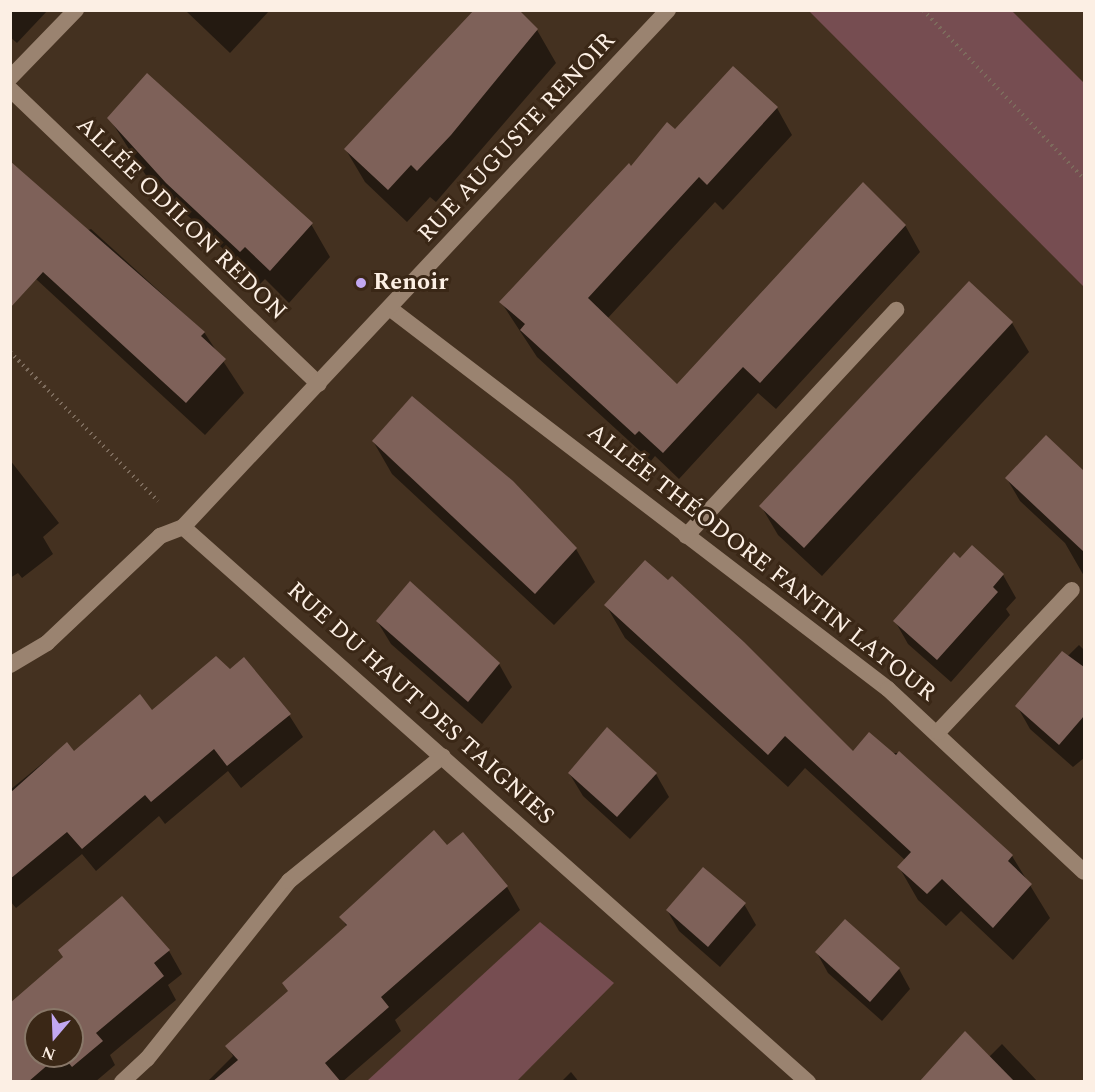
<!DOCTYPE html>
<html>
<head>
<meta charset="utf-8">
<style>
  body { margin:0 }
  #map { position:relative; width:1095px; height:1092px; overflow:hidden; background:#443120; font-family:Spectral,serif }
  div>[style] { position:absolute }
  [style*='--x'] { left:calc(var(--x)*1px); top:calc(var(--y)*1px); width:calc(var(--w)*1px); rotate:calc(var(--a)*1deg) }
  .green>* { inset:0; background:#764d51 }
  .shadow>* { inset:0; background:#0007 }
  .building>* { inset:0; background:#7e6159 }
  .path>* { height:4px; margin-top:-2px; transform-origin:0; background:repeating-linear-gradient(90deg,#7d6c5d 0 1.5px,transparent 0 6px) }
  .minor>* { height:16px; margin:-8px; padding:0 8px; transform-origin:8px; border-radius:8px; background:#9a8370 }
  .dots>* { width:16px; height:16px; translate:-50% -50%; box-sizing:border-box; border:3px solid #3a2716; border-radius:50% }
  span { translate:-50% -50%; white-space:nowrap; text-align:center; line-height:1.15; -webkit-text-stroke:6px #3a2716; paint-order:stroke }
  .street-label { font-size:24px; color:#fcefe4 }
  .poi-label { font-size:24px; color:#fcefe4; font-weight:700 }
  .left { translate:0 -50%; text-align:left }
  .frame { position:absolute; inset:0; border:12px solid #fcefe4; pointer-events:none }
  .north { position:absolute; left:24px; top:1008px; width:60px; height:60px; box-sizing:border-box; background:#3a2716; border:2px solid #887768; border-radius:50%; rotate:199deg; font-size:16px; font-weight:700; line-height:24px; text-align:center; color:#fcefe4 }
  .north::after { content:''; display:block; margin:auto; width:21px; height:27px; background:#c2a8f2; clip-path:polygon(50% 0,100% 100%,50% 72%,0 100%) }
</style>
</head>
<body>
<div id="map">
  <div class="green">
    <i style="clip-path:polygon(809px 11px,1012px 11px,1084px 83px,1084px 287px)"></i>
    <i style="clip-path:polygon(540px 922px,614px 983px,517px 1081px,367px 1081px)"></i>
  </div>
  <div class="shadow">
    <i style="clip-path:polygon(10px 10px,48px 10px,17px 43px,10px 37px)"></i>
    <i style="clip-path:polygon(185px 10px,270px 10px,230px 53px)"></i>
    <i style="clip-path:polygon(537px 30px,556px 63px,436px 202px,430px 197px,407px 222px,365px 182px,346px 150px)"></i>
    <i style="clip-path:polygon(777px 108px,792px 135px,723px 210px,715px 202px,607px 319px,677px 387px,905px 225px,920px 252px,776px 409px,758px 393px,679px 479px,655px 456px,651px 461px,537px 357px,501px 302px,675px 132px)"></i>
    <i style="clip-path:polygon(109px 118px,311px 224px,330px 257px,289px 303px,265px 279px,260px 284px,147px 177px)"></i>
    <i style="clip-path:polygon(91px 229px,204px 332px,244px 393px,205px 435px,10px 255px)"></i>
    <i style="clip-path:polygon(1012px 323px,1029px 352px,822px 576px,778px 535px,761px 506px)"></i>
    <i style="clip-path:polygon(1046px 437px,1084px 473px,1084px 576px,1065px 543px,1020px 501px,1007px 479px)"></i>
    <i style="clip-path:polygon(373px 441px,511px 482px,576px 549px,595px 582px,554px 625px,392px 474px)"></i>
    <i style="clip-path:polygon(10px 460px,59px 523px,43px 537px,53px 554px,22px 578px,18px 573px,10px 578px)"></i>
    <i style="clip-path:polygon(960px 560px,1003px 575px,1016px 598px,1006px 609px,1010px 615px,951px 682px,908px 644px,895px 621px)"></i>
    <i style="clip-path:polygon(606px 605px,853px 753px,899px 753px,1012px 856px,1050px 918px,1013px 960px,961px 911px,946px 926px,918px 900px,899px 867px,905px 860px,805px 768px,788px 787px,625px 638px)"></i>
    <i style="clip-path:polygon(377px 621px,499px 664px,512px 687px,482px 724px,391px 644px)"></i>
    <i style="clip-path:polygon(1079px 645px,1084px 650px,1084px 758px,1073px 767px,1030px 729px,1017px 706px)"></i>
    <i style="clip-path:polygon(230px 671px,289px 715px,303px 737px,241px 788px,228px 771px,165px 824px,159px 816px,96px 871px,82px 854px,16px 908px,10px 901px,10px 790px,66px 744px,74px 753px)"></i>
    <i style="clip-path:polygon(607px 729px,656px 774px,669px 797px,630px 839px,583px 796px,569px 773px)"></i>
    <i style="clip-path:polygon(446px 847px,507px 887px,520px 910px,395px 1020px,401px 1031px,342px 1082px,207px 1082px,233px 1056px,227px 1046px,289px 992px,347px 927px,341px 917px)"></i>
    <i style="clip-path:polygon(744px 904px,756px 925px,720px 967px,679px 931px,667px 910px)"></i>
    <i style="clip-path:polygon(evenodd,169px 951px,182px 974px,168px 985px,176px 1000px,110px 1055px,115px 1065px,95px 1082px,10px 1082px,10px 1005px,169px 951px,36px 1020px,72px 1020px,72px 1056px,36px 1056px,36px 1020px)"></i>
    <i style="clip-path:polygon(817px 953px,899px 969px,910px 989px,882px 1021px,828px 973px)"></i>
    <i style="clip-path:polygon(1002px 1044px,1038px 1082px,932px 1082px,989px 1057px)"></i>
    <i style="clip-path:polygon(571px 1072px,579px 1082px,561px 1082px)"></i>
  </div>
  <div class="building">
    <i style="clip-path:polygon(474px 10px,519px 10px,538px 29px,451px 135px,417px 171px,411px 165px,388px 190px,344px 149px)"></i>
    <i style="clip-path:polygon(733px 66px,778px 107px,707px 185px,699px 177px,588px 298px,677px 384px,863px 182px,906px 225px,760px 383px,743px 367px,663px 453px,639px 431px,635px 435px,520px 330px,525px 324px,499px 302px,629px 163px,631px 166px,667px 122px,675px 129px)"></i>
    <i style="clip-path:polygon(147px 73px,313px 223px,270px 271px,245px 247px,240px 252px,166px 183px,107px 118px)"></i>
    <i style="clip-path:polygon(10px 161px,205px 332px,201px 336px,226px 359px,186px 403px,43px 272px,10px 308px)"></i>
    <i style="clip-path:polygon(969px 281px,1013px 322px,804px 548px,759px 506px)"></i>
    <i style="clip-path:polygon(412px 396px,513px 481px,577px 548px,535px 594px,372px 441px)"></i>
    <i style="clip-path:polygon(1046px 435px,1084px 471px,1084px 552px,1005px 478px)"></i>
    <i style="clip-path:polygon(972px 545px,1004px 574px,993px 587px,998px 592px,937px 660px,893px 621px,954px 552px,960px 558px)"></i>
    <i style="clip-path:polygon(645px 560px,668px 580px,672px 576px,744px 642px,853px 751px,869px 732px,896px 755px,899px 751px,1013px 855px,1008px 861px,1032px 884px,993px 928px,942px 879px,927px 894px,897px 867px,911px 852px,785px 736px,768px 755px,604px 605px)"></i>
    <i style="clip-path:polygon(410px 581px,500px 663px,468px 702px,376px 621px)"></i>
    <i style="clip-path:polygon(1062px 651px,1084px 667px,1084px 716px,1059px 745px,1015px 706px)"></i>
    <i style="clip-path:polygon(216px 656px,230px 669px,244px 657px,291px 714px,227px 766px,214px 749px,151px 802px,145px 795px,82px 849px,67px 832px,10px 879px,10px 793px,67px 742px,74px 751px,140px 694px,152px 710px)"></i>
    <i style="clip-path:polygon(607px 727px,657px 773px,617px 817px,568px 773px)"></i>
    <i style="clip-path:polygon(434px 830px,447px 845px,463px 832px,508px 886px,381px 997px,389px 1007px,325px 1063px,341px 1082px,212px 1082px,238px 1060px,225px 1046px,288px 991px,282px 983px,347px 925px,339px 917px)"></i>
    <i style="clip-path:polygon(703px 867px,746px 903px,708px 947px,666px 910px)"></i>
    <i style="clip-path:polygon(122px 896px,170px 950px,154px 963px,164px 976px,96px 1033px,103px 1041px,72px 1067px,63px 1056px,72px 1056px,72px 1020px,36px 1020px,36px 1056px,58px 1056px,28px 1082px,10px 1082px,10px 1003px,63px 957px,58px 950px)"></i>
    <i style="clip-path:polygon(845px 919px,900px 968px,870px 1002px,815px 952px)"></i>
    <i style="clip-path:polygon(965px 1031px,1015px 1082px,919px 1082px)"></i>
  </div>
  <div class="path">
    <i style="--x:923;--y:10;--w:233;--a:46.4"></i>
    <i style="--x:10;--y:352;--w:210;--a:45.2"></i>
  </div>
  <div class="minor">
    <i style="--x:10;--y:78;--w:95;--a:-45.9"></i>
    <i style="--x:10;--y:89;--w:427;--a:43.7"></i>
    <i style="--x:392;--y:310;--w:624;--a:37.38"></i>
    <i style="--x:888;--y:689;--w:268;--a:43"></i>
    <i style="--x:183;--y:527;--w:836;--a:41.61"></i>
    <i style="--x:686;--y:536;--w:309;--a:-47.1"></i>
    <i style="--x:10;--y:665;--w:43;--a:-30.7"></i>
    <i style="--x:47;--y:643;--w:156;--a:-43.4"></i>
    <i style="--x:160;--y:536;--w:25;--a:-21"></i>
    <i style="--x:183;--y:527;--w:709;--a:-46.83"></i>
    <i style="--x:938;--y:732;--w:195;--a:-46.7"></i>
    <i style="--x:122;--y:1082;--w:34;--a:-43"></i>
    <i style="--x:147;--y:1059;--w:228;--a:-51.4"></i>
    <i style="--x:289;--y:881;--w:198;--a:-39.1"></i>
  </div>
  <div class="dots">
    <i style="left:361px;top:283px;background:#c2a8f2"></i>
  </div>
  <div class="street-label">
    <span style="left:517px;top:138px;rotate:-47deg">RUE AUGUSTE RENOIR</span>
    <span style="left:181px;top:219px;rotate:44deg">ALLÉE ODILON REDON</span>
    <span style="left:761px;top:563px;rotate:38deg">ALLÉE THÉODORE FANTIN LATOUR</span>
    <span style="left:420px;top:704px;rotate:42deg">RUE DU HAUT DES TAIGNIES</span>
  </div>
  <div class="poi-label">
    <span class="left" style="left:373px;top:283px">Renoir</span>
  </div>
  <div class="frame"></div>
  <div class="north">N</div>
</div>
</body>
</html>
